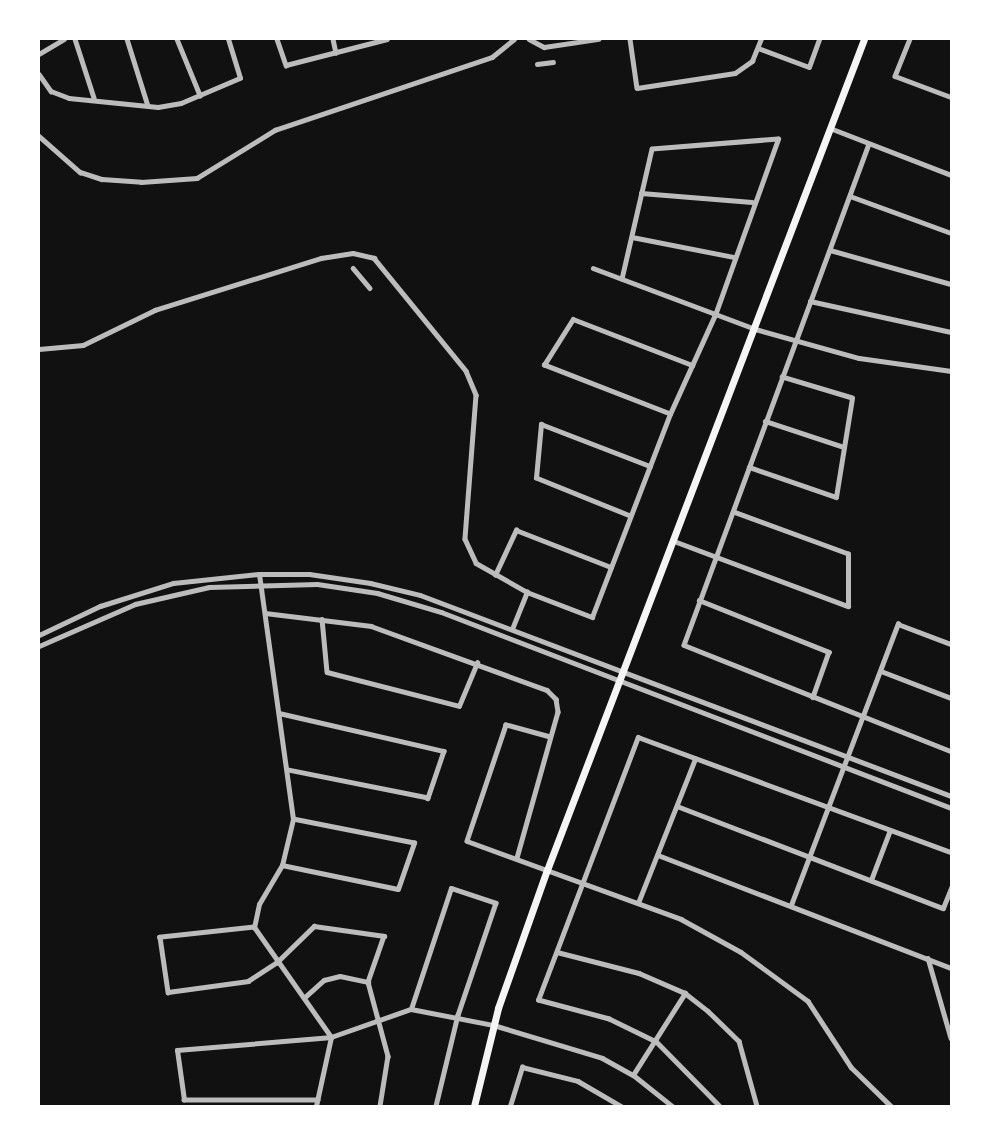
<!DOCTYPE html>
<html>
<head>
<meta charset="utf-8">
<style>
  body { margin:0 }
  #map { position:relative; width:990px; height:1145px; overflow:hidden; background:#111; font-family:"Fira Sans",sans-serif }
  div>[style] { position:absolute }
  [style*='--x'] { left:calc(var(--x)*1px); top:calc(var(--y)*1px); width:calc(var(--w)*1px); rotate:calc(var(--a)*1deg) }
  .minor>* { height:4.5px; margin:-2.25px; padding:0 2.25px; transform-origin:2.25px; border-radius:2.25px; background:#bcbcbc }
  .tertiary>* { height:5px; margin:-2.5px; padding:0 2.5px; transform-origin:2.5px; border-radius:2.5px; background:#bcbcbc }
  .primary>* { height:7px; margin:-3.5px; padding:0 3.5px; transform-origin:3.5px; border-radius:3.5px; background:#f5f5f5 }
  span { translate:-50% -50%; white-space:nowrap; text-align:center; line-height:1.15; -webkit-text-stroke:5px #fff; paint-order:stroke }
  .frame { position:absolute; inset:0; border:40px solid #fff; pointer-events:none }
</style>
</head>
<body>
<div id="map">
  <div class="minor">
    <i style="--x:75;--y:39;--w:62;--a:72.1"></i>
    <i style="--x:127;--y:39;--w:70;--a:72.6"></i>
    <i style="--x:177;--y:39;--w:61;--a:67.7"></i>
    <i style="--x:277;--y:39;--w:28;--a:71"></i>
    <i style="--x:286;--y:65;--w:104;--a:-14.4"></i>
    <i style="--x:333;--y:39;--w:14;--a:78"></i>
    <i style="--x:529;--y:39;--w:17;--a:28"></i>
    <i style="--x:544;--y:47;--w:55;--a:-8.4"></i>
    <i style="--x:630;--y:39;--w:49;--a:81.9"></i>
    <i style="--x:637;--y:88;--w:99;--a:-8.7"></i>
    <i style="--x:735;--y:73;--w:21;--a:-35"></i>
    <i style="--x:752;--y:61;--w:24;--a:-68"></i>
    <i style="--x:910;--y:39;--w:40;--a:112"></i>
    <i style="--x:895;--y:76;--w:60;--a:20.6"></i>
    <i style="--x:758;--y:48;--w:54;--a:20.4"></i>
    <i style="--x:809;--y:67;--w:30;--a:-70"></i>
    <i style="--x:39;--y:54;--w:29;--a:-31"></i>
    <i style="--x:537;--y:64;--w:16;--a:-7"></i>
    <i style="--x:39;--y:74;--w:21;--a:55"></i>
    <i style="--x:51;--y:91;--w:19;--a:21"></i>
    <i style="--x:69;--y:98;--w:89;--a:5.8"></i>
    <i style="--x:158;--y:107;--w:23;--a:-10"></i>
    <i style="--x:181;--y:103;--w:64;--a:-23"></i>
    <i style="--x:240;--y:78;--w:41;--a:-107.1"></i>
    <i style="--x:830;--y:128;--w:130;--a:21.2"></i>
    <i style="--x:39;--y:136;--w:55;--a:41.3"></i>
    <i style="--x:80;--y:172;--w:23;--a:18"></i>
    <i style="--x:102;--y:179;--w:39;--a:4"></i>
    <i style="--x:141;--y:182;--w:56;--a:-4.1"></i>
    <i style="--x:197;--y:178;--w:92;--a:-31.6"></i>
    <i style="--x:275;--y:130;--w:229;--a:-18.6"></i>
    <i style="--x:492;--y:57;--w:28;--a:-39"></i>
    <i style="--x:869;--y:144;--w:534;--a:110.27"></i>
    <i style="--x:684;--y:645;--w:287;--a:21.7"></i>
    <i style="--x:641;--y:193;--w:111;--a:4.6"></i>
    <i style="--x:850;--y:196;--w:108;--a:20.1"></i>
    <i style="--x:632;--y:237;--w:104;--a:11.1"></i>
    <i style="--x:830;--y:250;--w:126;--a:15.7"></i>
    <i style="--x:353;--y:268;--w:26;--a:50"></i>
    <i style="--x:593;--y:268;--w:173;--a:20.6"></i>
    <i style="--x:810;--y:301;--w:144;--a:12.4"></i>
    <i style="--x:39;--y:349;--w:44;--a:-5.2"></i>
    <i style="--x:83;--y:345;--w:80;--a:-25.9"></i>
    <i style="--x:155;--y:310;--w:174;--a:-17.4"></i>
    <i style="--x:321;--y:258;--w:32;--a:-9"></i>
    <i style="--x:353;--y:253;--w:22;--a:13"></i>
    <i style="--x:374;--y:258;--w:146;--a:50.8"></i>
    <i style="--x:466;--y:371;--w:26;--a:67"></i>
    <i style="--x:476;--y:395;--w:144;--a:94.4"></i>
    <i style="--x:465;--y:539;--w:26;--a:65"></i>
    <i style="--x:476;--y:563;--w:59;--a:29.6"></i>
    <i style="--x:527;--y:592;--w:70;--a:21"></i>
    <i style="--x:592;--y:617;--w:217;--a:-69"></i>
    <i style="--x:670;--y:414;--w:109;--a:-65.6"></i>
    <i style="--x:715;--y:315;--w:187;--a:-70.3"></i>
    <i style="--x:778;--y:139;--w:126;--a:175.5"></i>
    <i style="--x:652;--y:149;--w:133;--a:103"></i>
    <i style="--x:670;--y:414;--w:135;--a:-158.7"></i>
    <i style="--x:544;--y:365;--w:54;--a:-57.8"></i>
    <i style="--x:573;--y:319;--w:128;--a:21.1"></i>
    <i style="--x:765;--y:421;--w:83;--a:18.2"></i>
    <i style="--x:749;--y:467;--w:92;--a:19"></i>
    <i style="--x:836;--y:497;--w:100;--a:-80.8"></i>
    <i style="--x:852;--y:398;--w:73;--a:-163.3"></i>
    <i style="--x:630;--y:516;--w:101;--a:-158"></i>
    <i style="--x:536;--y:478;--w:54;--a:-84.7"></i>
    <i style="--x:541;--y:424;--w:117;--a:21.1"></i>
    <i style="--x:674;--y:541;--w:186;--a:20.5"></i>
    <i style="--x:848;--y:606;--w:52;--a:-90"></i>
    <i style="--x:848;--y:554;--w:122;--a:-159.9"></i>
    <i style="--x:495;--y:575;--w:50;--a:-65"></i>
    <i style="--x:516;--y:530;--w:102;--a:21.3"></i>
    <i style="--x:699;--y:600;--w:140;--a:21.8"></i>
    <i style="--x:829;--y:652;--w:48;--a:109.6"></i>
    <i style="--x:265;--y:613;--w:107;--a:7"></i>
    <i style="--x:371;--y:626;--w:187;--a:20"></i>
    <i style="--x:547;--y:690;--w:13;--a:45"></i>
    <i style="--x:556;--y:699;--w:13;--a:81"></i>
    <i style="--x:558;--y:712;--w:152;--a:105.7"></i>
    <i style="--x:322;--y:619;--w:53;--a:84.6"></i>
    <i style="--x:327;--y:672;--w:136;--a:14.4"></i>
    <i style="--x:459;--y:706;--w:47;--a:-67.3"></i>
    <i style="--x:512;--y:629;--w:40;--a:-68"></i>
    <i style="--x:881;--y:671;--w:75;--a:21.1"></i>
    <i style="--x:279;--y:713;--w:169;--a:13"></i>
    <i style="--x:444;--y:751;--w:50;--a:108.8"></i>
    <i style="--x:428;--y:798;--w:143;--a:-168.7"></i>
    <i style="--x:550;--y:737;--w:46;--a:-164.7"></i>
    <i style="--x:506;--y:725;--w:122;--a:108.6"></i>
    <i style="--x:467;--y:841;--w:228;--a:20"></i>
    <i style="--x:681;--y:919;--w:68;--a:28.8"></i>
    <i style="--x:741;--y:952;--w:83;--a:36.2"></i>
    <i style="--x:808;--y:1001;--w:79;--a:56.9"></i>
    <i style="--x:851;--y:1067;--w:56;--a:44.3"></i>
    <i style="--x:677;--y:806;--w:285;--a:21"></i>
    <i style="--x:943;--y:908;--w:22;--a:-68"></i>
    <i style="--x:658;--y:855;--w:314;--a:21.1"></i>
    <i style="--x:282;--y:865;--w:118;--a:11.7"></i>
    <i style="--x:398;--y:889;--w:49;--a:-70.8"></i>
    <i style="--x:414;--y:843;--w:123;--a:-168.8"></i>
    <i style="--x:871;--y:880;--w:53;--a:-69.2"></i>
    <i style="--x:638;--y:903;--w:155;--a:-68.4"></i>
    <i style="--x:791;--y:905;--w:301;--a:-69.2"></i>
    <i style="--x:898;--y:624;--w:57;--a:20.7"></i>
    <i style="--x:254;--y:927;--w:95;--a:173.9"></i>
    <i style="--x:160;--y:937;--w:56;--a:81.7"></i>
    <i style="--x:168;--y:992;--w:81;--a:-7.8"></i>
    <i style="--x:248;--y:981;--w:33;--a:-33"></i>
    <i style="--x:276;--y:963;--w:53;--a:-44.2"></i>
    <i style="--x:314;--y:926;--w:71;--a:8.1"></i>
    <i style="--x:384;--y:936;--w:49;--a:109.2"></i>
    <i style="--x:368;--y:982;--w:77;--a:74.9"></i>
    <i style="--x:388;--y:1056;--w:51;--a:99.1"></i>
    <i style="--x:557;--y:952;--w:85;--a:14.4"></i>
    <i style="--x:639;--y:973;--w:50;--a:23.5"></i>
    <i style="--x:685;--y:993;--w:29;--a:38"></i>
    <i style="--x:708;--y:1011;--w:43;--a:44.1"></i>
    <i style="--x:739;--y:1041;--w:67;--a:74.5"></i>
    <i style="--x:928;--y:958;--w:83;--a:74"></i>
    <i style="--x:305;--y:997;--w:25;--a:-42"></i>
    <i style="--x:324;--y:980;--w:16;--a:-14"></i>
    <i style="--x:340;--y:976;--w:29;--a:12"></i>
    <i style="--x:411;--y:1009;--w:127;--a:-71.7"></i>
    <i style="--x:451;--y:888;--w:47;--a:18.4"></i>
    <i style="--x:496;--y:903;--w:118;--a:108.7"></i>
    <i style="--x:458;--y:1015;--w:94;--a:103.6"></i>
    <i style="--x:633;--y:1075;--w:97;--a:-57.6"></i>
    <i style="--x:318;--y:1100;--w:134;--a:180"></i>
    <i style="--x:184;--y:1100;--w:50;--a:-98"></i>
    <i style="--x:177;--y:1050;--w:155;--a:-4.8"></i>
    <i style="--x:331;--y:1037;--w:85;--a:-19.3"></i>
    <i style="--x:411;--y:1009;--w:84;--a:11"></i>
    <i style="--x:510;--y:1106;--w:41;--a:-72.9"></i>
    <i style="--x:522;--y:1067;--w:58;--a:14"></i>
    <i style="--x:578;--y:1081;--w:50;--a:30.2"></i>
    <i style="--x:719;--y:1106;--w:90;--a:-134.5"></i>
    <i style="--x:656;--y:1042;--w:52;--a:-153.9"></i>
    <i style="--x:609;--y:1019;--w:73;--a:-165"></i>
    <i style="--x:538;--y:1000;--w:281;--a:-69.2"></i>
    <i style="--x:638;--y:737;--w:333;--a:20.2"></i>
  </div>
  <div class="tertiary">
    <i style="--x:755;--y:329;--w:108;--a:15.6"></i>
    <i style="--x:859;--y:358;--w:93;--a:8"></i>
    <i style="--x:259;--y:574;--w:247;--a:82.1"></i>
    <i style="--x:293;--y:819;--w:47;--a:103.4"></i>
    <i style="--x:282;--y:865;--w:45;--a:120.5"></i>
    <i style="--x:259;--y:904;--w:24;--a:102"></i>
    <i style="--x:254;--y:927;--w:134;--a:55"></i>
    <i style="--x:331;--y:1037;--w:71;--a:102.3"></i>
    <i style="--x:39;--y:635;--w:68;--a:-25.4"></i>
    <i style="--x:100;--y:606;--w:77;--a:-17.5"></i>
    <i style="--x:173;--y:583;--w:86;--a:-6"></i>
    <i style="--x:259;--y:574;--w:50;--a:0"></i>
    <i style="--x:309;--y:574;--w:62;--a:8.4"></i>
    <i style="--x:370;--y:583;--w:51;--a:13.5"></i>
    <i style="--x:420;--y:595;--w:568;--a:20.73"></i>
    <i style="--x:39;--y:646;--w:105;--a:-23.6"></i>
    <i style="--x:135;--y:604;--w:76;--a:-12.9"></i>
    <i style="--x:209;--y:587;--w:108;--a:-1.6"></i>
    <i style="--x:317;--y:584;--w:61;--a:8.5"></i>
    <i style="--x:377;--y:593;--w:67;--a:16.5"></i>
    <i style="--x:441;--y:612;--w:546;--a:21.02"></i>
    <i style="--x:493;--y:1025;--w:114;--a:16.8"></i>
    <i style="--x:602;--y:1058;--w:35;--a:29"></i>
    <i style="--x:633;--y:1075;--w:50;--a:38.5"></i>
  </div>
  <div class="primary">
    <i style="--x:474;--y:1106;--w:101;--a:-76.2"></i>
    <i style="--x:498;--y:1008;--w:146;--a:-70.5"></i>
    <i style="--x:547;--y:870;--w:889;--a:-69.12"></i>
  </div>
  <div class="frame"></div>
</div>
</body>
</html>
